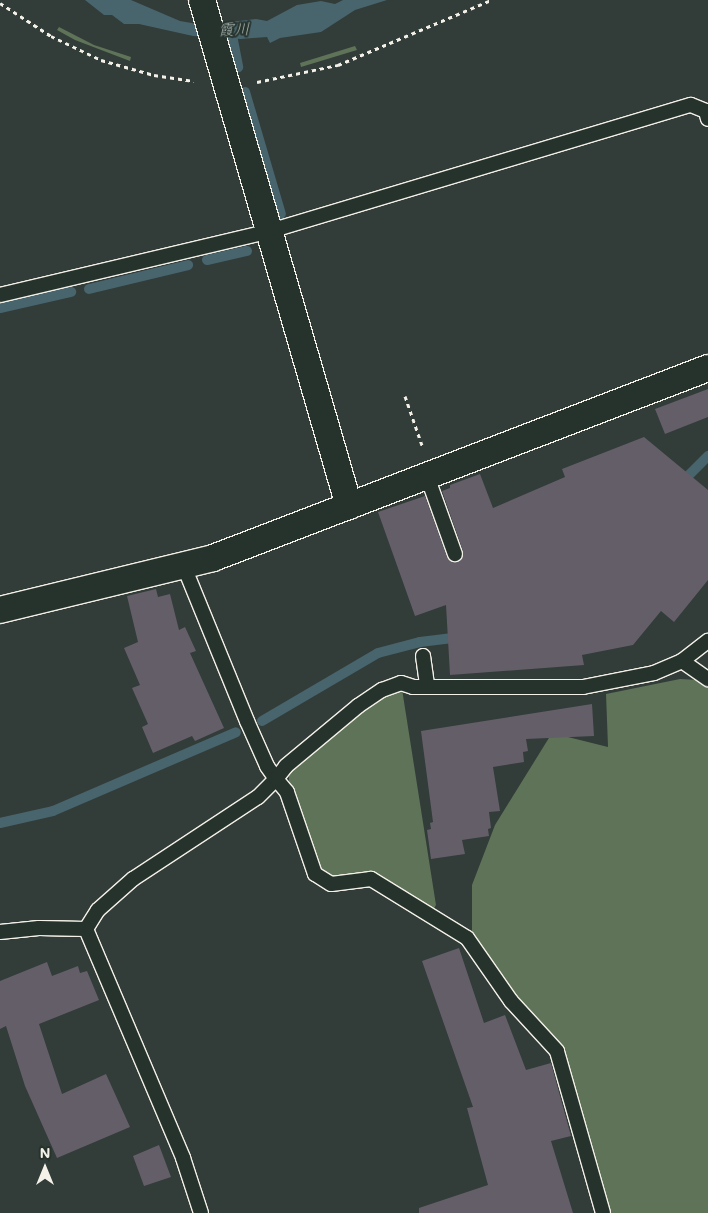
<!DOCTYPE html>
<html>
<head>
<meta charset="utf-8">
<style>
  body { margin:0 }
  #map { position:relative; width:708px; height:1213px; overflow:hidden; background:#323c39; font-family:Mali,"Klee One",sans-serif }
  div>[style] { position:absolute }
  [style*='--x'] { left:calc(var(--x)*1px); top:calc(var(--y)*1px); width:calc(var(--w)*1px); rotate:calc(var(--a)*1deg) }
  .green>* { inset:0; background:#5e7357 }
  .water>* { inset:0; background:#48646d }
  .stream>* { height:10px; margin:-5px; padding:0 5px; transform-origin:5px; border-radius:5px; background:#48646d }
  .building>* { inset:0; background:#645e68 }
  .path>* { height:3px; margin-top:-1.5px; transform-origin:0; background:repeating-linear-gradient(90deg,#f4f1e8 0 4px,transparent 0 8px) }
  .roads { filter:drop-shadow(1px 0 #f4f1e8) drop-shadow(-1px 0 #f4f1e8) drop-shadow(0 1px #f4f1e8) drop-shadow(0 -1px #f4f1e8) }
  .lane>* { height:14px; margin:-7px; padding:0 7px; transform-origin:7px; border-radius:7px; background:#26332d }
  .street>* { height:26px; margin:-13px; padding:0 13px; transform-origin:13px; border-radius:13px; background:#26332d }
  span { translate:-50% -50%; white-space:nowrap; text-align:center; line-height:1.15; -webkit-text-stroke:4px #26332d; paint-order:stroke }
  .water-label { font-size:16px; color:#afb9b7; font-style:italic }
  .north { position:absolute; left:20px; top:1143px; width:50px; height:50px; -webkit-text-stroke:4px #26332d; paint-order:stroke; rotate:0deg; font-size:14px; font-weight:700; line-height:20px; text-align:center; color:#f4f1e8 }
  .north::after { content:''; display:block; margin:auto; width:18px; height:22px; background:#f4f1e8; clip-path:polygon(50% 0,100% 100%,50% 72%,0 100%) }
</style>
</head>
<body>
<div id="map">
  <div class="green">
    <i style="clip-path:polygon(59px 27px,94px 45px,131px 57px,130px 61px,75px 40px,57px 30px)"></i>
    <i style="clip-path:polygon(355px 46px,357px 50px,301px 67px,300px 63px)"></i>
    <i style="clip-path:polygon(680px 679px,699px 680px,708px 686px,708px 1213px,610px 1213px,562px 1049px,516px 998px,472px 934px,472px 885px,495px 825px,552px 733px,608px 747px,606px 694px)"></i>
    <i style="clip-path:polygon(402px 689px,436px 905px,433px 910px,372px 872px,332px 877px,318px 867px,289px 781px,289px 772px,346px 721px,387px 693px)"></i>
  </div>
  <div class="water">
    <i style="clip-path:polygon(85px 0,131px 0,180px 21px,203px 25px,256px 19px,267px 21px,297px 5px,321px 1px,335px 4px,343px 0,387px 0,355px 10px,321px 32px,280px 38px,270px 43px,267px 37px,241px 39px,193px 36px,139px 24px,124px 24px,112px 15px,104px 15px)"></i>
  </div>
  <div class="stream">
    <i style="--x:231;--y:30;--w:38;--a:79"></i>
    <i style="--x:245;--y:92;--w:127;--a:73.6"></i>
    <i style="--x:207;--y:260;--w:41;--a:-12.7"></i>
    <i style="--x:89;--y:289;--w:102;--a:-13.6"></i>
    <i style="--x:0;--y:308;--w:73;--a:-12.7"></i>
    <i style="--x:680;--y:484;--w:40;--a:-45"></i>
    <i style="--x:262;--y:721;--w:134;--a:-30.4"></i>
    <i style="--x:378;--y:653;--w:43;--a:-14.7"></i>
    <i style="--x:420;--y:642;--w:41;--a:-7"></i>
    <i style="--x:0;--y:823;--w:54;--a:-12.8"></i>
    <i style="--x:53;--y:811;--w:199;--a:-23.3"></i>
  </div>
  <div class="building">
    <i style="clip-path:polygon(708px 389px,708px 417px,665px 434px,655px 409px)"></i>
    <i style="clip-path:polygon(644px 437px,708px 490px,708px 580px,674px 622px,661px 611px,633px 645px,582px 655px,584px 665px,450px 675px,446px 605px,415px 616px,378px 512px,425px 496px,447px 557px,457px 562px,462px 559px,463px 551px,442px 491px,450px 488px,450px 485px,480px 474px,493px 508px,565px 477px,562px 469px)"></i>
    <i style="clip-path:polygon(156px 589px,158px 597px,170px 594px,179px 630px,185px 627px,196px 651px,190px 653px,224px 728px,195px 741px,192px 736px,153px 753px,142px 727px,148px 724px,132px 688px,140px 685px,124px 648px,138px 642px,127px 596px)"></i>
    <i style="clip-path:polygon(592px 704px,594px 736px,526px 739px,528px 751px,523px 752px,524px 762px,493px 767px,500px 811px,489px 812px,491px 828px,488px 829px,489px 836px,462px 840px,465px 854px,431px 859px,427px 830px,431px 829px,430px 823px,433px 822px,421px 731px)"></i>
    <i style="clip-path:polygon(459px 948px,484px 1023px,505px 1015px,526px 1070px,551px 1063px,571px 1136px,551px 1141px,573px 1213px,419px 1213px,419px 1208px,488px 1185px,467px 1108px,473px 1107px,422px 961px)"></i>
    <i style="clip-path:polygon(47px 962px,52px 976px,78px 966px,80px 973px,87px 971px,99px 1000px,39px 1024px,62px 1094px,106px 1074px,130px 1127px,57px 1158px,25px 1086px,6px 1026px,0 1029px,0 981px)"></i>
    <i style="clip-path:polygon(159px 1145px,171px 1177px,144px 1186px,133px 1156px)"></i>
  </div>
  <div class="path">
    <i style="--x:0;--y:3;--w:61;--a:32.9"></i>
    <i style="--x:51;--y:36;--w:55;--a:25.6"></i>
    <i style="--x:101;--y:60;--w:55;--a:15.8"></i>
    <i style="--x:154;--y:75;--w:40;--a:8.5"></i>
    <i style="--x:257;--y:82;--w:83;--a:-11.9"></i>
    <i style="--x:338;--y:65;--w:166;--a:-23"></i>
    <i style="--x:405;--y:396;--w:52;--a:70.9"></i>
  </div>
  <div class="roads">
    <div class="lane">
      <i style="--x:0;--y:295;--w:277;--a:-13.3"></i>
      <i style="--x:270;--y:231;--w:439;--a:-16.7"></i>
      <i style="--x:691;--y:105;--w:16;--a:22"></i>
      <i style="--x:706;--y:111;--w:8;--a:76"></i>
      <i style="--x:427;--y:476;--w:83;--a:70.3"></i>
      <i style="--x:423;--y:656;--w:29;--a:82"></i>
      <i style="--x:682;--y:661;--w:32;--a:35"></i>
      <i style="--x:86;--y:929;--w:22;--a:-58"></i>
      <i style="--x:98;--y:910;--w:47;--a:-41.5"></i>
      <i style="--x:133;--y:879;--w:149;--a:-33.3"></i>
      <i style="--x:258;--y:797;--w:25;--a:-45"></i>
      <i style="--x:276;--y:779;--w:16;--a:-125"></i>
      <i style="--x:267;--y:766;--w:49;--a:-114"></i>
      <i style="--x:247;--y:721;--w:166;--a:-112.2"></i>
      <i style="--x:86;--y:929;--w:249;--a:67"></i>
      <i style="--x:183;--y:1158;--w:58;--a:71.9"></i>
      <i style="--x:0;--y:932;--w:39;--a:-6"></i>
      <i style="--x:39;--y:928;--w:47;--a:1.2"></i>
      <i style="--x:603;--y:1213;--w:168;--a:-105.9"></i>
      <i style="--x:557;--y:1051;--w:68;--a:-132.6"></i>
      <i style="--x:511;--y:1001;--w:77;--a:-124.9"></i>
      <i style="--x:467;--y:938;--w:113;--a:-148.4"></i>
      <i style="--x:371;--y:879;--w:40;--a:172.9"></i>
      <i style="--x:331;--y:884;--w:19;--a:-148"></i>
      <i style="--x:315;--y:874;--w:87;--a:-108.9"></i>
      <i style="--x:287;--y:792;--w:17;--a:-130"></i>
      <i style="--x:276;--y:779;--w:16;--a:-52"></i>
      <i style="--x:286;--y:766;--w:94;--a:-39.8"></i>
      <i style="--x:358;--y:706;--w:29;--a:-34"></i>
      <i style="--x:382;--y:690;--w:20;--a:-20"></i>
      <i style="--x:401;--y:683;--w:13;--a:18"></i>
      <i style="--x:413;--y:687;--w:170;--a:0"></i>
      <i style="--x:583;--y:687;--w:72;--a:-11.2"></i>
      <i style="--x:654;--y:673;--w:30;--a:-23"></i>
      <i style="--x:682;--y:661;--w:33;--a:-38"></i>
    </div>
    <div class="street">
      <i style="--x:202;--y:0;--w:527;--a:73.8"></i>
      <i style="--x:0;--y:610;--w:219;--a:-13.7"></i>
      <i style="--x:213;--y:558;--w:530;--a:-21"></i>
    </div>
  </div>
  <div class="water-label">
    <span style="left:234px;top:29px;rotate:-2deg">霞川</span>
  </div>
  <div class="north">N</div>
</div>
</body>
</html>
